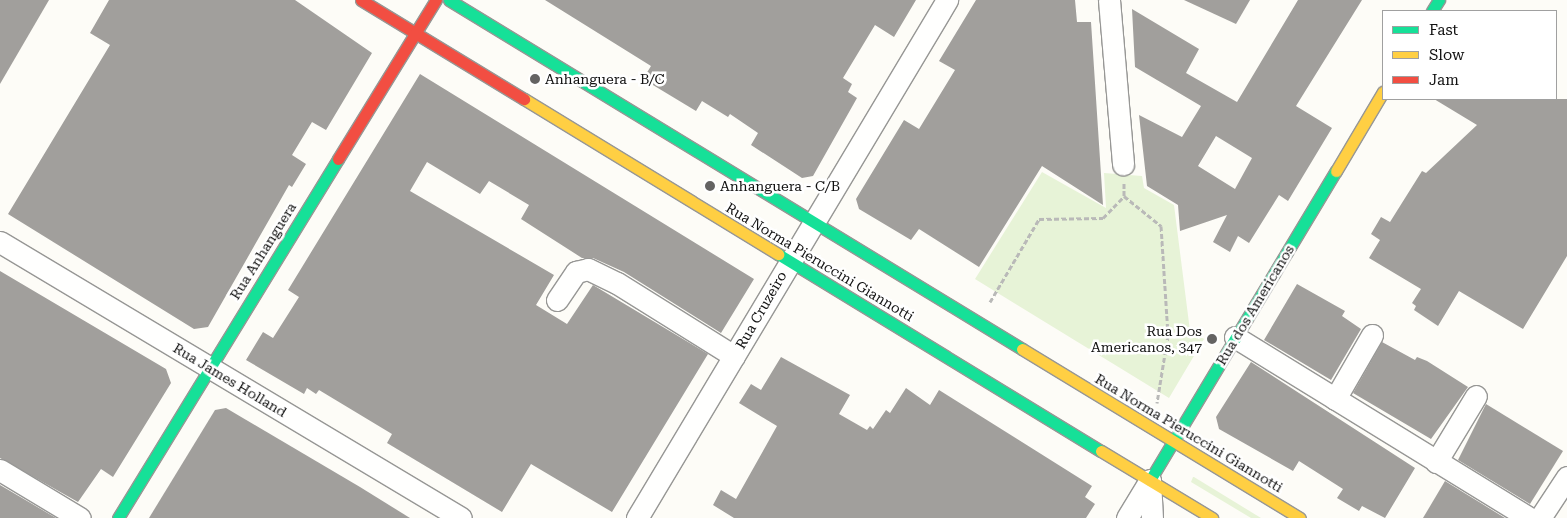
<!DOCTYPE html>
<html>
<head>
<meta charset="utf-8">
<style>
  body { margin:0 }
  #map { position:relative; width:1567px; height:518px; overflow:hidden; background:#fdfcf7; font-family:"Roboto Serif",serif }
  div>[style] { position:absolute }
  .green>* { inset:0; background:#e7f3d7 }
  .building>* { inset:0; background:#a19f9c }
  .path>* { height:3px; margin-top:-1.5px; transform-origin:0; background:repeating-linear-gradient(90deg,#b9b9b8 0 5px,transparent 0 7.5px) }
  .roads { filter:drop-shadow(1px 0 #979795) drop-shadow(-1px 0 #979795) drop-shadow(0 1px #979795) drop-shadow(0 -1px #979795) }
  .street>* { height:21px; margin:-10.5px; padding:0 10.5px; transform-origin:10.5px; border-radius:10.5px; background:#fffffe }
  .fast>* { height:11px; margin:-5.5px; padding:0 5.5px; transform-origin:5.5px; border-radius:5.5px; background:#16e098 }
  .slow>* { height:11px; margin:-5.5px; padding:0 5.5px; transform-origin:5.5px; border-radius:5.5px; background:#ffcf43 }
  .jam>* { height:11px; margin:-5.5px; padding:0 5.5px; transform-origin:5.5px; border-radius:5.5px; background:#f24e42 }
  .dots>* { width:14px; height:14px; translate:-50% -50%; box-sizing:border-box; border:2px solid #fff; border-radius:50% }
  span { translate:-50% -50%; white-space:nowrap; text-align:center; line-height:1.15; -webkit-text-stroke:5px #fff; paint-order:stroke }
  .poi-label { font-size:14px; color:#111 }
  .left { translate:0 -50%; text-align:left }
  .right { translate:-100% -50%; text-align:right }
  .street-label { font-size:14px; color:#111 }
  .legend { position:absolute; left:1382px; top:10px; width:175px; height:90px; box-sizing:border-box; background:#fff; border:1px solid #a0a0a0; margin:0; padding:6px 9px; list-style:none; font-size:15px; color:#111 }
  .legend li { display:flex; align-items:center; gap:10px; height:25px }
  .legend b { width:25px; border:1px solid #a0a0a0 }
</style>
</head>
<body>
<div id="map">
  <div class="green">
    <i style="clip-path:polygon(1042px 172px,1106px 208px,1104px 173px,1142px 176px,1144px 188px,1174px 205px,1190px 331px,1204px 339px,1169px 398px,975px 279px)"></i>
    <i style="clip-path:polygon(1193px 477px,1194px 477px,1261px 518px,1251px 518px,1191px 482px)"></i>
  </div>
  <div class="building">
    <i style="clip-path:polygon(0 0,49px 0,0 84px)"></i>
    <i style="clip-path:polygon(109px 0,295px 0,372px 53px,326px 130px,312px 122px,292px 155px,306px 164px,292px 187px,289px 185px,208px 327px,194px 329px,8px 214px,110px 45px,90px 33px)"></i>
    <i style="clip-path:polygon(545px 0,916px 0,894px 37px,875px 25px,843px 78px,852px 84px,848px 92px,857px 98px,813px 176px,802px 178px,751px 145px,758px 133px,730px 114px,728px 117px,702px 101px,696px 111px,643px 79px,651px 66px)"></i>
    <i style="clip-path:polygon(976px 0,1075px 0,1077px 22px,1091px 22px,1103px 205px,1042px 166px,979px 267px,919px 229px,911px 240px,859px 209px,856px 199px,904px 120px,919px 129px,955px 70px,939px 61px)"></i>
    <i style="clip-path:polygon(1184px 0,1250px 0,1236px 24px)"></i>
    <i style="clip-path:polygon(evenodd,1298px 0,1362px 0,1296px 106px,1332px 128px,1288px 201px,1279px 195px,1249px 243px,1238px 236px,1230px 252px,1213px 242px,1227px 215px,1180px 231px,1178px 205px,1147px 186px,1139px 115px,1182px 137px,1201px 106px,1135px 67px,1132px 9px,1199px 49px,1186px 73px,1237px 102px,1298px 0,1216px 136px,1252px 158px,1235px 189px,1198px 166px,1216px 136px)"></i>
    <i style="clip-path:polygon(420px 74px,754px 279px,721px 333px,624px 272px,593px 258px,582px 258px,521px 219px,529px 205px,489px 181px,480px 194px,427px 162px,410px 191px,554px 275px,536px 305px,567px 324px,593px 285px,708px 354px,612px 512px,531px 464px,502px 512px,387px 443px,392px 434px,319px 390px,316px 394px,307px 388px,304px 394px,246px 360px,263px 332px,273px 338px,299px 297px,288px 290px)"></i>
    <i style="clip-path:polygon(1434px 99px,1567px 99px,1567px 256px,1523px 329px,1459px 291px,1438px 326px,1414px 310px,1416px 306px,1412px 303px,1421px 289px,1369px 258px,1380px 240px,1371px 234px,1381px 217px,1390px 222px,1422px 171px,1426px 173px,1477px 125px)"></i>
    <i style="clip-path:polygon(0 271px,166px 369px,171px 383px,113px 477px,101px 469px,78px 502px,0 458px)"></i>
    <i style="clip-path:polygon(1297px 284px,1345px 311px,1342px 316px,1361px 329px,1331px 380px,1264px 340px)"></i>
    <i style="clip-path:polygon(1382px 342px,1415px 360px,1417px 357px,1427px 361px,1468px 387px,1431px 439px,1353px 393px)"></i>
    <i style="clip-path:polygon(781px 357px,850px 395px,839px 414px,867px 430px,870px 426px,873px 429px,886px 410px,890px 413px,906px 388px,930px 405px,939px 390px,1092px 486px,1085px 497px,1095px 504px,1086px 518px,734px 518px,713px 505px,721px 490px,736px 499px,777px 426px,739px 403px,751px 384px,761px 390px)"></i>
    <i style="clip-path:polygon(1251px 362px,1415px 468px,1385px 518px,1362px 506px,1359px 511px,1337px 498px,1343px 489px,1299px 461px,1293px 471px,1219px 429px,1216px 417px)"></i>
    <i style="clip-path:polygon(1486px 404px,1563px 451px,1530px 504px,1458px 460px)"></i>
    <i style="clip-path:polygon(226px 408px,360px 487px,410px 518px,149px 518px,215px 410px)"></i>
    <i style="clip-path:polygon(1445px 481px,1505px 518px,1423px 518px)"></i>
    <i style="clip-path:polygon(0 485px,56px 518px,0 518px)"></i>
  </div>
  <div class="path">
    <i style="left:1124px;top:196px;width:48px;rotate:39deg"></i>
    <i style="left:1161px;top:226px;width:109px;rotate:86.3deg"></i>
    <i style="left:1168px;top:335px;width:69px;rotate:99.2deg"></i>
    <i style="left:990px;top:302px;width:96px;rotate:-59.4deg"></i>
    <i style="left:1039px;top:219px;width:64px;rotate:-0.9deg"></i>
    <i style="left:1103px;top:218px;width:30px;rotate:-46deg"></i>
    <i style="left:1124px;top:196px;width:13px;rotate:-90deg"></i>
  </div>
  <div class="roads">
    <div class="street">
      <i style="left:1109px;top:0;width:165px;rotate:85.1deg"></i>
      <i style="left:0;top:242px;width:537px;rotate:30.91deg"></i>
      <i style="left:557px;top:300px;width:34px;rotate:-56deg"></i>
      <i style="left:576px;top:272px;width:12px;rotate:-14deg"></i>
      <i style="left:588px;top:269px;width:32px;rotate:26deg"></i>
      <i style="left:617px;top:283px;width:138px;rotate:32deg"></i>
      <i style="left:1235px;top:337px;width:345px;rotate:31.6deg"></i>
      <i style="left:1335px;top:399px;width:74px;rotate:-60deg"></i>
      <i style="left:1436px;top:462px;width:77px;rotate:-58.8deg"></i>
      <i style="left:0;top:470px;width:93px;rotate:31deg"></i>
      <i style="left:1150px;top:480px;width:38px;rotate:87deg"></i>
      <i style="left:637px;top:518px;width:604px;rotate:-59.1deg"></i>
      <i style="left:1127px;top:518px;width:44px;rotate:-58.8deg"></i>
      <i style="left:1540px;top:518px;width:49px;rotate:-56.6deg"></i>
    </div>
    <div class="fast">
      <i style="left:449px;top:0;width:671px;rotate:31.34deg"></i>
      <i style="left:1432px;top:11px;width:13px;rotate:-58deg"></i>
      <i style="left:778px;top:254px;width:378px;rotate:31.4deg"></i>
      <i style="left:1150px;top:480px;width:361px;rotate:-59deg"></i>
      <i style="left:118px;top:518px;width:421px;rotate:-58.5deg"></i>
    </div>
    <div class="slow">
      <i style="left:524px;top:99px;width:298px;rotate:31.4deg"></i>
      <i style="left:1336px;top:171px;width:92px;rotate:-59.3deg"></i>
      <i style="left:1022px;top:349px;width:325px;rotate:31.3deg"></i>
      <i style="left:1101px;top:451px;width:130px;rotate:31.1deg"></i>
    </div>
    <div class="jam">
      <i style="left:361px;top:0;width:191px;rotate:31.3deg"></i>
      <i style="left:338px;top:159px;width:187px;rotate:-58.4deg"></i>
    </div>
  </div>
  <div class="dots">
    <i style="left:535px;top:79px;background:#646362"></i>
    <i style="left:710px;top:186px;background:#646362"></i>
    <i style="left:1212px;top:339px;background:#646362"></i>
  </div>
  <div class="poi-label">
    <span class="left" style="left:545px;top:79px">Anhanguera - B/C</span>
    <span class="left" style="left:720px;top:186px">Anhanguera - C/B</span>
    <span class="right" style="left:1202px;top:339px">Rua Dos<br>Americanos, 347</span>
  </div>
  <div class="street-label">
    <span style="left:263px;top:251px;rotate:-58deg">Rua Anhanguera</span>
    <span style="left:820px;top:262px;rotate:31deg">Rua Norma Pieruccini Giannotti</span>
    <span style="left:1255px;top:305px;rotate:-59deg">Rua dos Americanos</span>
    <span style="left:761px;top:310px;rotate:-60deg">Rua Cruzeiro</span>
    <span style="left:230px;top:380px;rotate:31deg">Rua James Holland</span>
    <span style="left:1189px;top:433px;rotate:31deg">Rua Norma Pieruccini Giannotti</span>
  </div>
  <ul class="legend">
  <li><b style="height:6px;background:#16e098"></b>Fast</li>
  <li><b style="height:6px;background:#ffcf43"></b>Slow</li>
  <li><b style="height:6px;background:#f24e42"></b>Jam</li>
  </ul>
</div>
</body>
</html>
